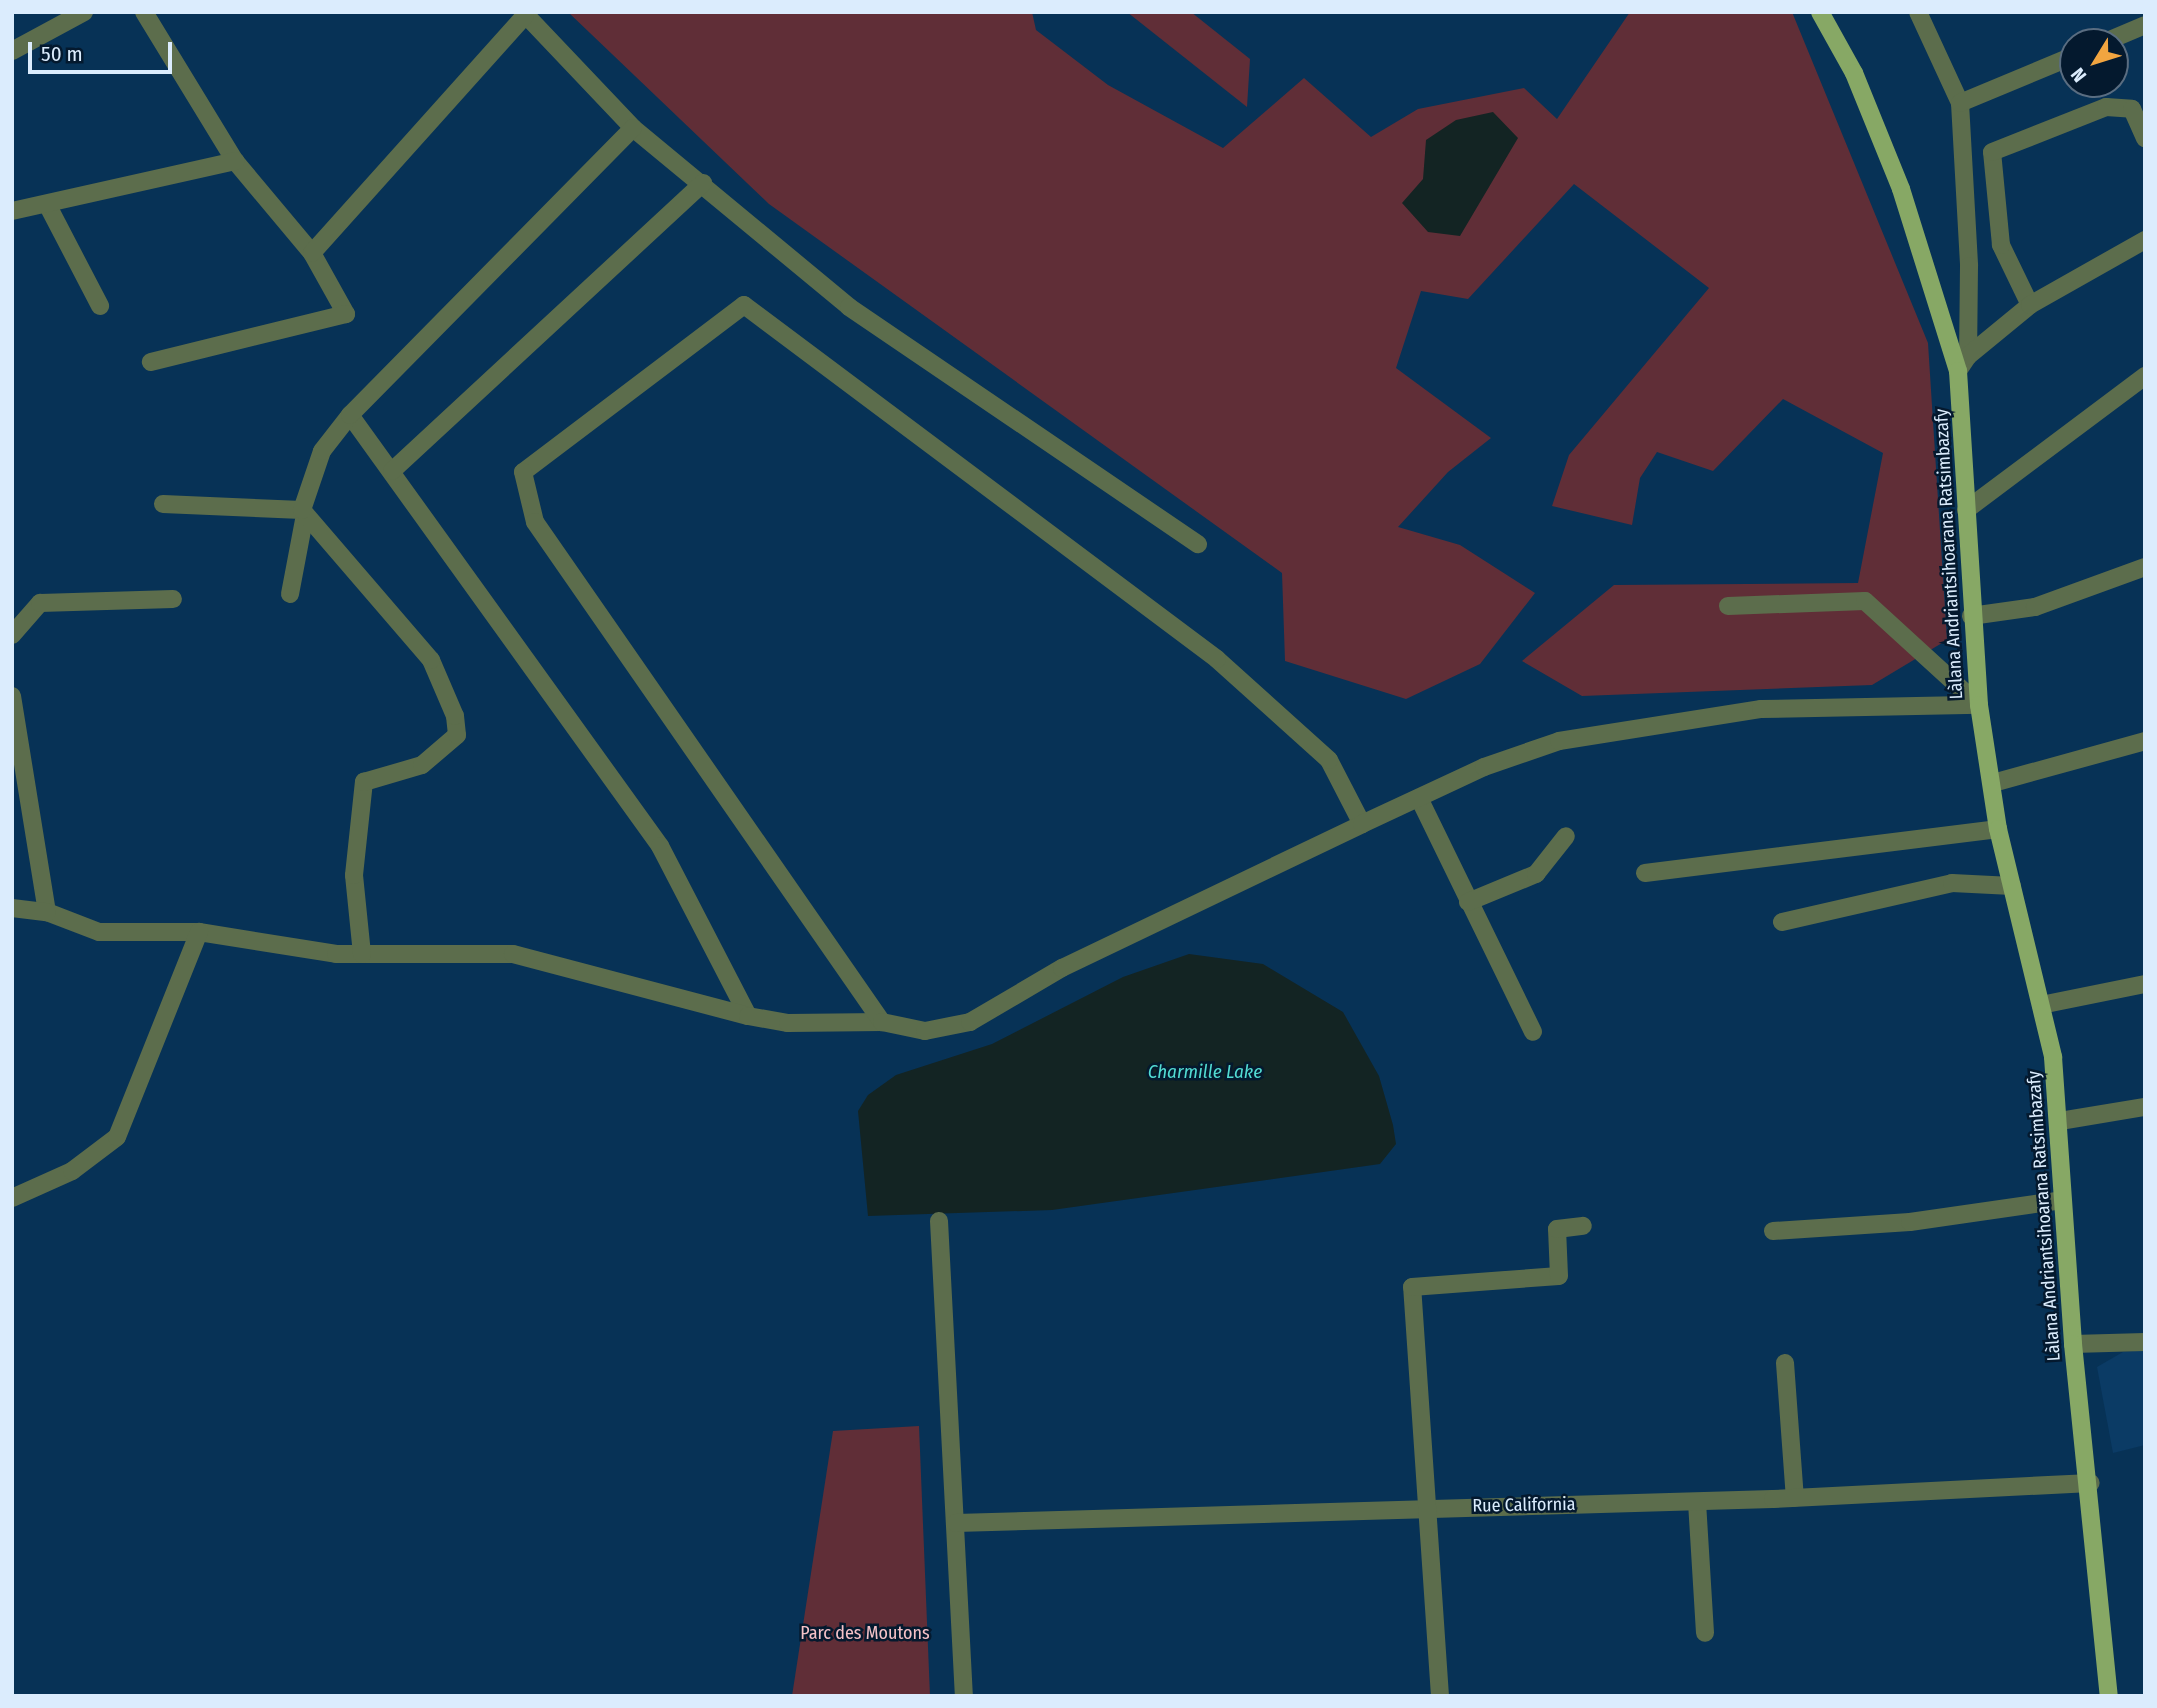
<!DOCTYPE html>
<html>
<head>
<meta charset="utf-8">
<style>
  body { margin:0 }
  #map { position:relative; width:2157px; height:1708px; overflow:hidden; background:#073256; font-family:"Fira Sans Condensed",sans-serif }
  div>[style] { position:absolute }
  .built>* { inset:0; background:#0b3b65 }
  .green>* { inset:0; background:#602e37 }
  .water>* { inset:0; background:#132423 }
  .minor>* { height:18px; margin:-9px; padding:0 9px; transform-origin:9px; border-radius:9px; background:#5c6d4c }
  .major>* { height:18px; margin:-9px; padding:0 9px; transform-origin:9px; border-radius:9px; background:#87a865 }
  span { translate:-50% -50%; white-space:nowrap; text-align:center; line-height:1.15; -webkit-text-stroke:5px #04192e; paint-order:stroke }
  .street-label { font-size:18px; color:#dbecfd }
  .park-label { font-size:18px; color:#f5c2c8 }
  .water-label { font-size:19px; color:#52dbd3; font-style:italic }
  .frame { position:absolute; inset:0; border:14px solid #dbecfd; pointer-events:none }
  .north { position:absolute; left:2059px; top:28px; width:70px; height:70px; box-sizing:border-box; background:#04192e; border:2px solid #5a6d81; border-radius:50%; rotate:232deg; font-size:19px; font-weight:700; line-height:28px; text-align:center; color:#dbecfd }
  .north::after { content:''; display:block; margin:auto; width:24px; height:32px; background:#f2a540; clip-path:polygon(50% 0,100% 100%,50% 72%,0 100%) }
  .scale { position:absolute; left:28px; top:42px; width:144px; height:32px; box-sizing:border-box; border:4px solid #dbecfd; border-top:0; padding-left:9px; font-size:21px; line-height:24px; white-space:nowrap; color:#dbecfd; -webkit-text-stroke:5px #04192e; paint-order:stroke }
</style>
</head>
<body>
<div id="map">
  <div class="built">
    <i style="clip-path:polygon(2145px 1350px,2145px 1445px,2113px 1453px,2097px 1367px,2123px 1352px)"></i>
  </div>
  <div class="green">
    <i style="clip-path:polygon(568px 12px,1032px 12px,1036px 30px,1108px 85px,1223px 148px,1304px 78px,1371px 137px,1418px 109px,1524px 88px,1557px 119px,1630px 12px,1792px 12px,1928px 343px,1947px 640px,1872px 685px,1582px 696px,1522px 661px,1614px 585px,1858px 583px,1883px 453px,1783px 399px,1713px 471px,1657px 452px,1640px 478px,1632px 525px,1552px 506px,1569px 455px,1709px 288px,1574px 184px,1468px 299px,1421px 291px,1396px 368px,1491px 438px,1448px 472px,1398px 527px,1460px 545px,1535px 593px,1480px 664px,1406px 699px,1285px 661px,1282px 573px,769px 204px)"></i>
    <i style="clip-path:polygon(1127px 12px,1191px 12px,1250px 59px,1247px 107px)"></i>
    <i style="clip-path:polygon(919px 1426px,930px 1696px,792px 1696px,833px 1431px)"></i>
  </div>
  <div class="water">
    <i style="clip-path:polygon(1493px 112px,1518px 138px,1460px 236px,1428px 232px,1402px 203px,1423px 179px,1426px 140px,1456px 120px)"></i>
    <i style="clip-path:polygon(1189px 954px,1263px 964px,1343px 1012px,1379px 1076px,1393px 1125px,1396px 1144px,1380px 1164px,1052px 1210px,868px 1216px,858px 1111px,868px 1095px,896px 1075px,992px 1044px,1123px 977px)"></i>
  </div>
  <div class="minor">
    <i style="left:144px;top:12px;width:175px;rotate:58.6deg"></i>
    <i style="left:235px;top:161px;width:120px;rotate:50.1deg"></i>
    <i style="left:312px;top:253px;width:70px;rotate:60.9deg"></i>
    <i style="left:346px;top:314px;width:201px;rotate:166.2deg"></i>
    <i style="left:523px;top:12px;width:160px;rotate:46.5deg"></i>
    <i style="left:633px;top:128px;width:281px;rotate:39.6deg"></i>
    <i style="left:849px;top:307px;width:422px;rotate:34.2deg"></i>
    <i style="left:1918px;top:12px;width:100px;rotate:65.2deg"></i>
    <i style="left:1960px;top:103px;width:163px;rotate:86.8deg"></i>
    <i style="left:1969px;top:266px;width:90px;rotate:90.6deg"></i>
    <i style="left:1968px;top:356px;width:18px;rotate:124deg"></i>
    <i style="left:2105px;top:42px;width:43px;rotate:-23deg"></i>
    <i style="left:12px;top:51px;width:82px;rotate:-28.4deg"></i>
    <i style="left:1960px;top:103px;width:122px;rotate:-22.6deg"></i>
    <i style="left:47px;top:204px;width:115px;rotate:62.5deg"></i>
    <i style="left:12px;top:211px;width:229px;rotate:-12.6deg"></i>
    <i style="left:312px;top:253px;width:319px;rotate:-48.1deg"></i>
    <i style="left:2030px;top:305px;width:67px;rotate:-115.8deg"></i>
    <i style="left:2001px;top:245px;width:93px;rotate:-95.5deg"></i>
    <i style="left:1992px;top:152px;width:123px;rotate:-21.5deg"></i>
    <i style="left:2106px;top:107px;width:26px;rotate:4deg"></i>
    <i style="left:2132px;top:109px;width:32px;rotate:66deg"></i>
    <i style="left:1968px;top:356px;width:80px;rotate:-39.4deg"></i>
    <i style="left:2030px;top:305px;width:132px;rotate:-29.5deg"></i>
    <i style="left:350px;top:415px;width:531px;rotate:54.27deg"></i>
    <i style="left:660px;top:846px;width:191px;rotate:62.6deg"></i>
    <i style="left:392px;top:471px;width:424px;rotate:-42.8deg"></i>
    <i style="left:163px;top:504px;width:139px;rotate:2.5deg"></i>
    <i style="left:1966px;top:510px;width:224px;rotate:-36.8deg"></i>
    <i style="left:290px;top:594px;width:75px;rotate:-79.3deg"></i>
    <i style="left:1728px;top:606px;width:137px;rotate:-2.1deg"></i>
    <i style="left:1865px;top:601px;width:154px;rotate:42.4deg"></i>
    <i style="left:1971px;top:616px;width:65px;rotate:-8deg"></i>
    <i style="left:2035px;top:607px;width:117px;rotate:-20deg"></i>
    <i style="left:12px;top:635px;width:43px;rotate:-48.8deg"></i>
    <i style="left:40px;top:603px;width:133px;rotate:-1.7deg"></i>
    <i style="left:12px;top:696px;width:219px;rotate:80.8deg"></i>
    <i style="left:47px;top:912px;width:56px;rotate:21deg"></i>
    <i style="left:99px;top:932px;width:100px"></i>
    <i style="left:199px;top:932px;width:139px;rotate:9.1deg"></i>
    <i style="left:336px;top:954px;width:177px"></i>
    <i style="left:513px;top:954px;width:243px;rotate:14.8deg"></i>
    <i style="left:748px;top:1016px;width:41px;rotate:9.9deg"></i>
    <i style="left:788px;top:1023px;width:94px;rotate:-0.6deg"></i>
    <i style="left:1993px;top:783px;width:158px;rotate:-15.4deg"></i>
    <i style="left:1419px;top:798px;width:260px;rotate:64deg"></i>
    <i style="left:1362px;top:824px;width:72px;rotate:-117.3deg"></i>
    <i style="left:1329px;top:760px;width:151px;rotate:-138deg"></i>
    <i style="left:1217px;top:659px;width:591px;rotate:-143.19deg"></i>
    <i style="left:744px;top:305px;width:277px;rotate:142.9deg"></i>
    <i style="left:523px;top:472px;width:51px;rotate:76.5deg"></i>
    <i style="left:535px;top:522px;width:609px;rotate:55.24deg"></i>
    <i style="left:882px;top:1022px;width:44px;rotate:11.8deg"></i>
    <i style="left:925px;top:1031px;width:46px;rotate:-11.3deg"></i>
    <i style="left:970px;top:1022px;width:107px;rotate:-30.4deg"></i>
    <i style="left:1062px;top:968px;width:333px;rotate:-25.6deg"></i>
    <i style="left:1362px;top:824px;width:135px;rotate:-25deg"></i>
    <i style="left:1484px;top:767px;width:79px;rotate:-19.1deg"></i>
    <i style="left:1559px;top:741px;width:205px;rotate:-9deg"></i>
    <i style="left:1761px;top:709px;width:218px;rotate:-1.1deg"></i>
    <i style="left:1645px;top:873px;width:356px;rotate:-7.1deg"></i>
    <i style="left:1468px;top:902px;width:74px;rotate:-22.4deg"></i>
    <i style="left:1536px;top:874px;width:48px;rotate:-51.7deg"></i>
    <i style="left:12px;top:908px;width:35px;rotate:7deg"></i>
    <i style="left:1782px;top:922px;width:174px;rotate:-12.9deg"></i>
    <i style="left:1952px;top:883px;width:60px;rotate:2.9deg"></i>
    <i style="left:362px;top:954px;width:79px;rotate:-95.8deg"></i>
    <i style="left:354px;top:875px;width:94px;rotate:-83.9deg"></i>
    <i style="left:364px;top:782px;width:60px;rotate:-16.3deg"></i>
    <i style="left:422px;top:765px;width:46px;rotate:-40.6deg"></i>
    <i style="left:457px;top:735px;width:19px;rotate:-96deg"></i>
    <i style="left:455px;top:716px;width:61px;rotate:-113.2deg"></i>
    <i style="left:431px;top:660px;width:198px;rotate:-130.7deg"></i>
    <i style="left:302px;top:510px;width:62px;rotate:-71.3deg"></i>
    <i style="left:322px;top:451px;width:46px;rotate:-52.1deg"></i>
    <i style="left:350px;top:415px;width:403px;rotate:-45.4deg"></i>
    <i style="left:2041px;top:1005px;width:106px;rotate:-11.4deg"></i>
    <i style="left:2060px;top:1121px;width:86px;rotate:-9.4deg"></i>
    <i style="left:12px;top:1198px;width:66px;rotate:-24.2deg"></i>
    <i style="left:72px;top:1171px;width:56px;rotate:-37.1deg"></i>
    <i style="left:117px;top:1137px;width:221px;rotate:-68.2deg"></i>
    <i style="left:939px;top:1221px;width:476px;rotate:87deg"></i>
    <i style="left:1773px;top:1231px;width:137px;rotate:-3.8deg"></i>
    <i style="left:1910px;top:1222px;width:154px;rotate:-8.2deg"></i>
    <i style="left:2073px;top:1344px;width:72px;rotate:-1.6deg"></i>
    <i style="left:1785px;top:1363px;width:135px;rotate:85.8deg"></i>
    <i style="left:1697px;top:1502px;width:131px;rotate:86.5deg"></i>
    <i style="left:956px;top:1523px;width:817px;rotate:-1.68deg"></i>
    <i style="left:1773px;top:1499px;width:318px;rotate:-2.9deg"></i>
    <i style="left:1440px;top:1696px;width:410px;rotate:-93.9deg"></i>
    <i style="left:1412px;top:1287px;width:147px;rotate:-4.3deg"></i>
    <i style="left:1559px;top:1276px;width:47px;rotate:-92.4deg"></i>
    <i style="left:1557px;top:1229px;width:26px;rotate:-7deg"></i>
  </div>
  <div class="major">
    <i style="left:1820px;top:12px;width:70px;rotate:60.9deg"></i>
    <i style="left:1854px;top:73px;width:125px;rotate:67.9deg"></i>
    <i style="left:1901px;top:189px;width:191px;rotate:72.6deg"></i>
    <i style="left:1958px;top:371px;width:335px;rotate:86.4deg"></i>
    <i style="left:1979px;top:705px;width:125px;rotate:81.3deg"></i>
    <i style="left:1998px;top:829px;width:235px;rotate:76.4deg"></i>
    <i style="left:2053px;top:1057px;width:288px;rotate:86deg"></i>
    <i style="left:2073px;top:1344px;width:354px;rotate:84.2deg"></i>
  </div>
  <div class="street-label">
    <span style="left:1949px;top:554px;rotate:-93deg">Làlana Andriantsihoarana Ratsimbazafy</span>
    <span style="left:2044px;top:1216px;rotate:-94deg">Làlana Andriantsihoarana Ratsimbazafy</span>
    <span style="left:1524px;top:1505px;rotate:-1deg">Rue California</span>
  </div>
  <div class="park-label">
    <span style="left:865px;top:1633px">Parc des Moutons</span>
  </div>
  <div class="water-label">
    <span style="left:1205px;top:1072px">Charmille Lake</span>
  </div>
  <div class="frame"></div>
  <div class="north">N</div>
  <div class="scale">50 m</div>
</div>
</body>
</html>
